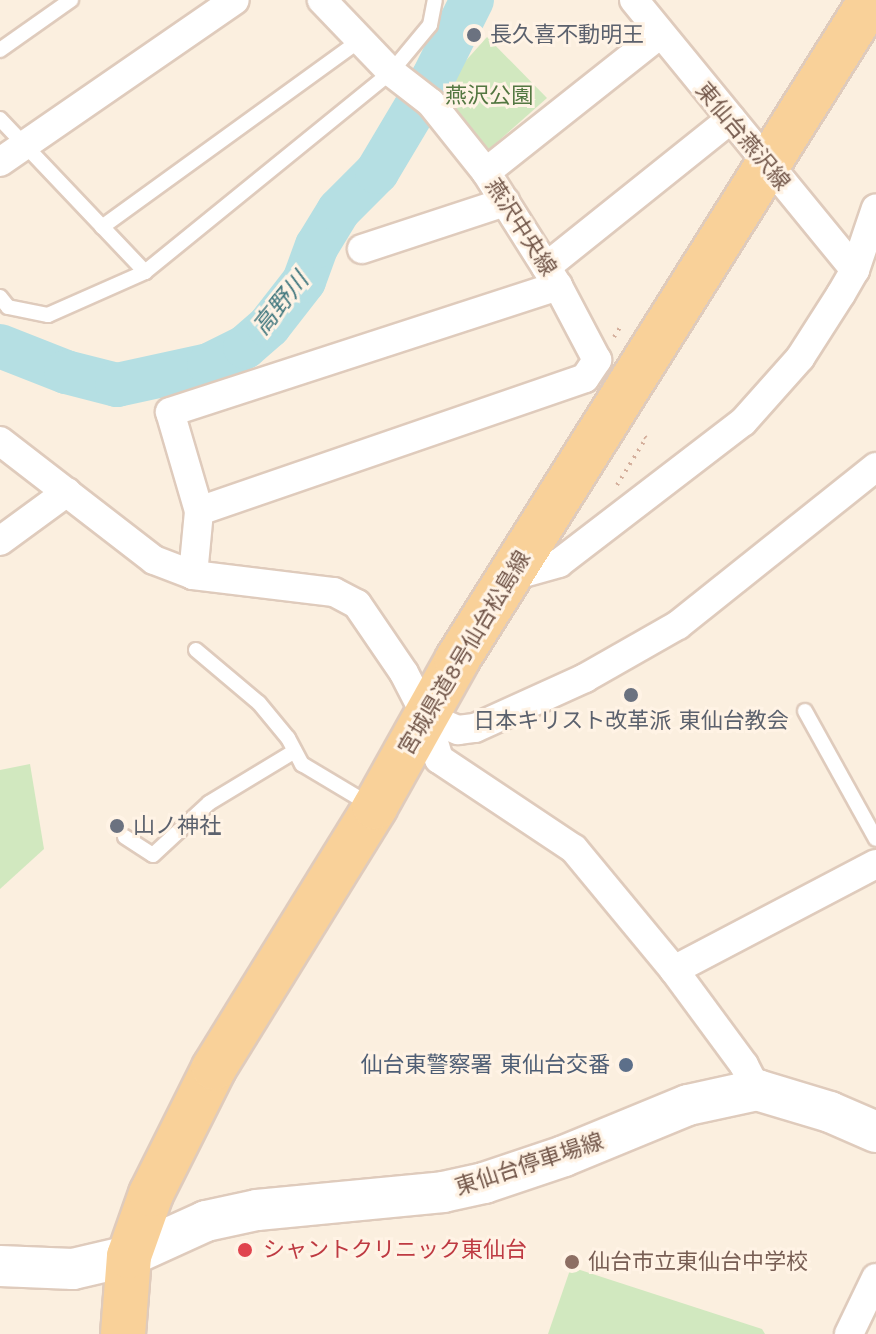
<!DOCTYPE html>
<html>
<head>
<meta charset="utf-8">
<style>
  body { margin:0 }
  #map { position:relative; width:876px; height:1334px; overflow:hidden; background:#fbefdf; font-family:"Work Sans","Noto Sans JP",sans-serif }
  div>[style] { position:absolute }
  .green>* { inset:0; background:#d1e8bf }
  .river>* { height:44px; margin:-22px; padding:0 22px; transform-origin:22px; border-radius:22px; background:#b5dfe3 }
  .path>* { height:4px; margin-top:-2px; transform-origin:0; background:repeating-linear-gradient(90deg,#d4af9c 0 2px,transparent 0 8px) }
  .roads { filter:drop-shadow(2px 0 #dfcbbc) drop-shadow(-2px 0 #dfcbbc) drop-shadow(0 2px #dfcbbc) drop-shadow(0 -2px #dfcbbc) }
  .lane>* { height:14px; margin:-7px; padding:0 7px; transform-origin:7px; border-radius:7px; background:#fff }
  .street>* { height:28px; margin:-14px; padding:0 14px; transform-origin:14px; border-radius:14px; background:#fff }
  .secondary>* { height:40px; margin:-20px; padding:0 20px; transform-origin:20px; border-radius:20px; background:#fff }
  .primary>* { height:44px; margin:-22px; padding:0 22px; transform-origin:22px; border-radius:22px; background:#f9d199 }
  .dots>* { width:22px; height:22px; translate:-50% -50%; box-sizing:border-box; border:4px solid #fff3e5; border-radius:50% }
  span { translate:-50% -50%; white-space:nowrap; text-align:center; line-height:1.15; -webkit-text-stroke:6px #fff3e5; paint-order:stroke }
  .worship-label { font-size:22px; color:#5b616d }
  .left { translate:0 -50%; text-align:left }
  .park-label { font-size:22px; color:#537741 }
  .street-label { font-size:22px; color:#715548 }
  .service-label { font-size:22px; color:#4e5e75 }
  .right { translate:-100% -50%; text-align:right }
  .health-label { font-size:22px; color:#be3a42 }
  .education-label { font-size:22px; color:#785e54 }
  .water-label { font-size:24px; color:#3f767d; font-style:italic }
</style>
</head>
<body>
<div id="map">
  <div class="green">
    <i style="clip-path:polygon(487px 37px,547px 98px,485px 153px,436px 94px)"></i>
    <i style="clip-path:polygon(30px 764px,44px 849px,0 889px,0 770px)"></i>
    <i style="clip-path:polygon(571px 1267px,762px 1329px,765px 1334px,548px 1334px)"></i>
  </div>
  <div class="river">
    <i style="left:0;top:346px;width:71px;rotate:21.5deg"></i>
    <i style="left:66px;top:372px;width:53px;rotate:14.3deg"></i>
    <i style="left:117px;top:385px;width:94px;rotate:-12.3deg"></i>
    <i style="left:209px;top:365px;width:40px;rotate:-26.6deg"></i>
    <i style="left:245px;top:347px;width:32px;rotate:-41deg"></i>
    <i style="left:269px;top:326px;width:57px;rotate:-52.1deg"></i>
    <i style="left:304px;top:281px;width:37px;rotate:-70deg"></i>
    <i style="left:317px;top:246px;width:42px;rotate:-58.6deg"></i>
    <i style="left:339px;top:210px;width:54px;rotate:-45deg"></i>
    <i style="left:377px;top:172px;width:109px;rotate:-59.2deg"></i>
    <i style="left:433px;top:78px;width:87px;rotate:-63.4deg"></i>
  </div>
  <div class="path">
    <i style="left:614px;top:337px;width:13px;rotate:-58deg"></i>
    <i style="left:617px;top:485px;width:55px;rotate:-58.3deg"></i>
    <i style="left:646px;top:438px;width:6px;rotate:-135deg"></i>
  </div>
  <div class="roads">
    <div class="lane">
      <i style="left:0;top:50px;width:87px;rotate:-35.2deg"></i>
      <i style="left:0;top:119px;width:211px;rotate:46.5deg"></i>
      <i style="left:145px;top:272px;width:317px;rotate:-39.1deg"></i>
      <i style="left:391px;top:72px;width:61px;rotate:-50.3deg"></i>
      <i style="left:430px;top:25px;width:25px;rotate:-79deg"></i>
      <i style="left:102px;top:227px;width:319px;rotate:-35.9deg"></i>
      <i style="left:0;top:297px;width:13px;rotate:51deg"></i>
      <i style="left:8px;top:307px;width:41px;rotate:11.3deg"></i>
      <i style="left:48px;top:315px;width:106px;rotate:-23.9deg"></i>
      <i style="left:196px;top:650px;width:82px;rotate:40.1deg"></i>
      <i style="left:259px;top:703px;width:45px;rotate:50.4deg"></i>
      <i style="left:288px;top:738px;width:30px;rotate:62deg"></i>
      <i style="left:302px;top:764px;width:82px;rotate:31deg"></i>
      <i style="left:805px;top:711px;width:146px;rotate:61deg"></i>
      <i style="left:125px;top:837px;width:33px;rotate:33deg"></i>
      <i style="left:153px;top:855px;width:76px;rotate:-42.9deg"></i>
      <i style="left:209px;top:803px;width:100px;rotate:-31.2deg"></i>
    </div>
    <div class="street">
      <i style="left:634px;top:0;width:349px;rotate:50.7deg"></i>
      <i style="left:0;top:162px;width:285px;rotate:-34.6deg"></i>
      <i style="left:486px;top:172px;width:221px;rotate:-38.4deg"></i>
      <i style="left:362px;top:249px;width:151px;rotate:-18.2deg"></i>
      <i style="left:546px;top:267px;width:237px;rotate:-38.7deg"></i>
      <i style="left:0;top:441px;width:195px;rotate:37.7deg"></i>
      <i style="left:154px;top:560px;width:42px;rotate:21deg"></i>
      <i style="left:193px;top:575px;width:142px;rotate:6.9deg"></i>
      <i style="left:334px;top:592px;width:26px;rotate:28deg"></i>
      <i style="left:357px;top:604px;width:83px;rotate:55.7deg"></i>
      <i style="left:404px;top:673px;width:48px;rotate:62.9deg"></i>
      <i style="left:426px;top:716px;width:45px;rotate:73.2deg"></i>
      <i style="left:439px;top:759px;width:162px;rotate:33.7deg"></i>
      <i style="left:574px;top:849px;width:157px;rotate:50.4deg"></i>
      <i style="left:674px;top:970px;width:118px;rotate:53.6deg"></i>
      <i style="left:744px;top:1065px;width:28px;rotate:63deg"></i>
      <i style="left:199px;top:511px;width:408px;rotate:-19deg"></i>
      <i style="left:585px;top:378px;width:22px;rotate:-56deg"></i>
      <i style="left:597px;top:360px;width:84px;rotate:-117.8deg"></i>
      <i style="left:558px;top:286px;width:135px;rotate:-122.3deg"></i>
      <i style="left:486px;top:172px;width:88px;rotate:-128.6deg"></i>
      <i style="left:431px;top:103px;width:51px;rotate:-142.2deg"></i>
      <i style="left:391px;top:72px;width:100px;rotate:-133.8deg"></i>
      <i style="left:0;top:541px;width:83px;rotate:-36.2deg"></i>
      <i style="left:193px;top:575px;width:64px;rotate:-84.6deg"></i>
      <i style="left:199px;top:511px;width:103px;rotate:-106.3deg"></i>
      <i style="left:170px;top:412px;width:408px;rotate:-18deg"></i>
      <i style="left:509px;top:577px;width:52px;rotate:-15.6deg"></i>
      <i style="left:559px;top:563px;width:232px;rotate:-37.5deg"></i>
      <i style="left:743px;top:422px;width:86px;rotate:-48.3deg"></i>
      <i style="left:800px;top:358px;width:76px;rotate:-57.4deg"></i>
      <i style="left:841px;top:294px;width:28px;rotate:-60deg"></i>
      <i style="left:855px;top:270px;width:65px;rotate:-71.3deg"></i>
      <i style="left:426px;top:716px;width:35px;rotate:24deg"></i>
      <i style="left:458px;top:730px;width:17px;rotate:-7deg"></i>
      <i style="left:475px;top:728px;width:121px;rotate:-24.4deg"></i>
      <i style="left:585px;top:678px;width:107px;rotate:-29.7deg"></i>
      <i style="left:678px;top:625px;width:253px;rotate:-38.6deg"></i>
      <i style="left:674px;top:970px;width:228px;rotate:-27.7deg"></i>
      <i style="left:849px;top:1334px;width:62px;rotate:-64.3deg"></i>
    </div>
    <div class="secondary">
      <i style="left:0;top:1266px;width:73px;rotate:2.4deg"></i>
      <i style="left:73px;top:1269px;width:57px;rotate:-13.1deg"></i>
      <i style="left:129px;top:1256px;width:85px;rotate:-24.4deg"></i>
      <i style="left:206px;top:1221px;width:52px;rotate:-12.2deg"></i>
      <i style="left:257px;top:1210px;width:187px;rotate:-5.5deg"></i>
      <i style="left:443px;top:1192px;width:42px;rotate:-12.4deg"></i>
      <i style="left:484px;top:1183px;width:84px;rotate:-18.6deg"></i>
      <i style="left:564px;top:1156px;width:134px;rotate:-22.4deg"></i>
      <i style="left:688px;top:1105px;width:71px;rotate:-12.3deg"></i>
      <i style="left:757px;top:1090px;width:76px;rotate:16.8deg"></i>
      <i style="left:830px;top:1112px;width:50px;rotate:23.5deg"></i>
    </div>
    <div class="primary">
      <i style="left:123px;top:1334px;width:78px;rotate:-85.6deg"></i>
      <i style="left:129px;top:1256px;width:66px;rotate:-70.5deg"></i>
      <i style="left:151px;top:1194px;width:141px;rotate:-63.4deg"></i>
      <i style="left:214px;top:1068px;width:307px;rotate:-58.3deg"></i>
      <i style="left:375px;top:807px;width:168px;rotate:-60.8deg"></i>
      <i style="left:457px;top:660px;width:779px;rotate:-57.9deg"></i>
    </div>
  </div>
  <div class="dots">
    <i style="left:474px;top:35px;background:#6b7280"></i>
    <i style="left:631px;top:695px;background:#6b7280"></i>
    <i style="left:117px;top:826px;background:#6b7280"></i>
    <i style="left:626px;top:1065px;background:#5c6f8a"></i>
    <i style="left:245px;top:1250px;background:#e0444e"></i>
    <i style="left:572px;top:1262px;background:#8d6e63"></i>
  </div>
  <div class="worship-label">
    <span class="left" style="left:490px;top:35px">長久喜不動明王</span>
    <span style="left:631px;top:721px">日本キリスト改革派 東仙台教会</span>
    <span class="left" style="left:133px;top:826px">山ノ神社</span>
  </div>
  <div class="park-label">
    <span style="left:489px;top:96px">燕沢公園</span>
  </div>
  <div class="street-label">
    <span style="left:743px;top:136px;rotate:50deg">東仙台燕沢線</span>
    <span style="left:521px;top:227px;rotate:57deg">燕沢中央線</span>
    <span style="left:464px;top:653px;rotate:-59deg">宮城県道8号仙台松島線</span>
    <span style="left:529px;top:1164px;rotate:-18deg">東仙台停車場線</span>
  </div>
  <div class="service-label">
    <span class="right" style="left:610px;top:1065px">仙台東警察署 東仙台交番</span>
  </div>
  <div class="health-label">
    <span class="left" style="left:263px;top:1250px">シャントクリニック東仙台</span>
  </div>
  <div class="education-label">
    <span class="left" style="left:588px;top:1262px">仙台市立東仙台中学校</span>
  </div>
  <div class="water-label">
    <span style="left:281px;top:304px;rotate:-51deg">高野川</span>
  </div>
</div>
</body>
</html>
